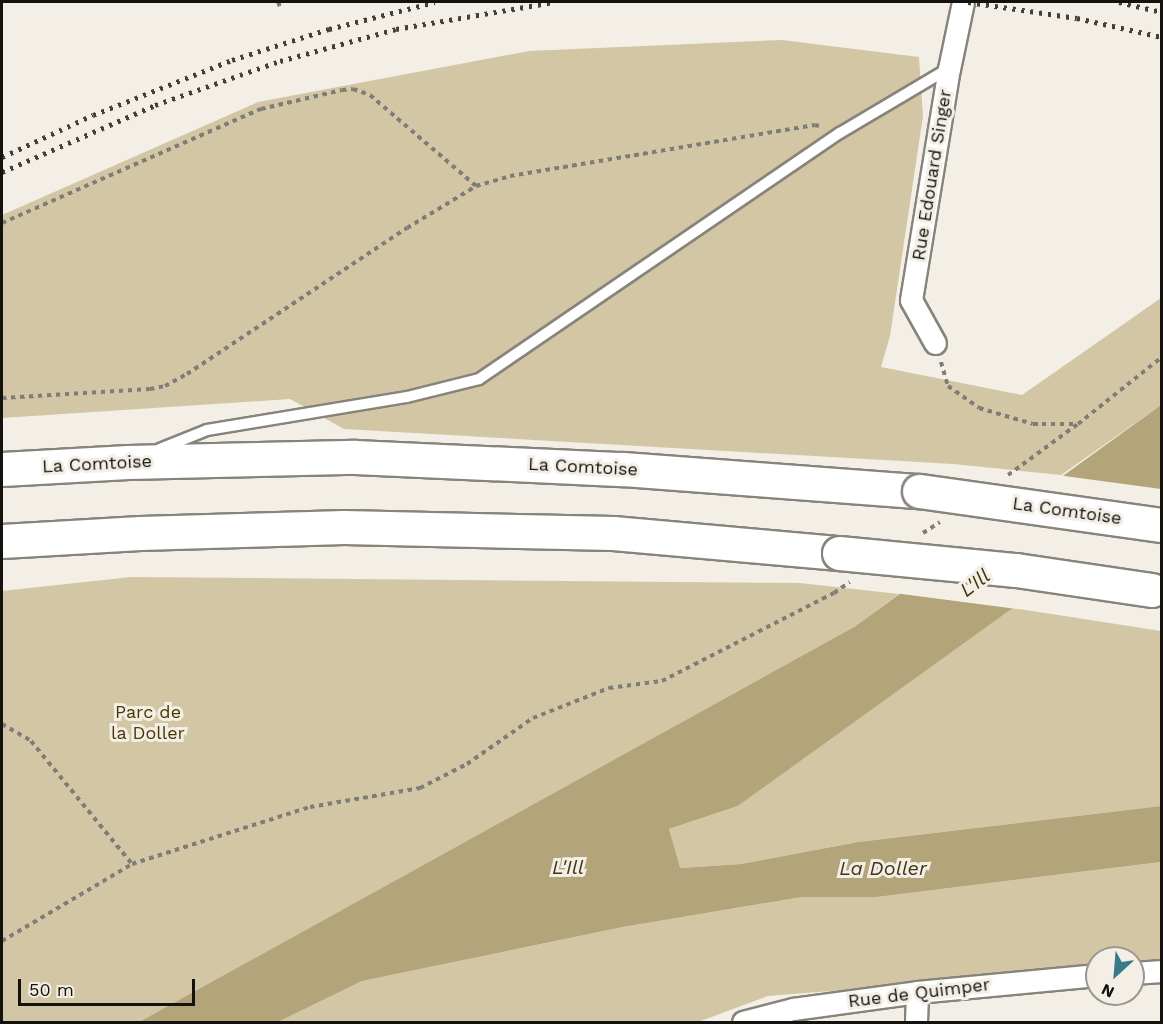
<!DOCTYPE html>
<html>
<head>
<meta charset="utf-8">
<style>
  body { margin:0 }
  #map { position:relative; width:1163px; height:1024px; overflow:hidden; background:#f3efe6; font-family:"Work Sans",sans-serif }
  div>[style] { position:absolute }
  .green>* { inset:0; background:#d3c6a4 }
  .water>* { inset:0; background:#b4a479 }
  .pier>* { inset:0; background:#f3efe6 }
  .path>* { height:4px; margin-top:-2px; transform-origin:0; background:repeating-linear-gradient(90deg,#807d77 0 4.5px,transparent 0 9px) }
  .roads { filter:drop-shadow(2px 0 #87847c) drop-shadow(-2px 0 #87847c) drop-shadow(0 2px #87847c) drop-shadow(0 -2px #87847c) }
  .service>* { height:10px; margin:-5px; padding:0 5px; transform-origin:5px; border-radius:5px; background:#fff }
  .minor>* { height:21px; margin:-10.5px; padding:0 10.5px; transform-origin:10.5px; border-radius:10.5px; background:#fff }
  .motorway>* { height:33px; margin:-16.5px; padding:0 16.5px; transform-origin:16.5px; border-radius:16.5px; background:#fff }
  .rail>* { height:4.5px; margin-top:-2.25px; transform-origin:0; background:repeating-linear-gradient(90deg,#43403c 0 3px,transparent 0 9px) }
  .bridges { filter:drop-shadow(2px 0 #87847c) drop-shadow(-2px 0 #87847c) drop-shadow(0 2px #87847c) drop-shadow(0 -2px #87847c) }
  .motorway-bridge>* { height:33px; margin:-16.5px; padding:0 16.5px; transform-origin:16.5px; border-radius:16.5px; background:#fff }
  span { translate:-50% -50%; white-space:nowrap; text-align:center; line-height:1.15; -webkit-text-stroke:6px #f3efe6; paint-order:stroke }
  .street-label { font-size:18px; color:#14120f }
  .park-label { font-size:18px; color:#4a3800 }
  .water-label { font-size:20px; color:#423511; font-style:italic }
  .frame { position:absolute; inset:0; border:3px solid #14120f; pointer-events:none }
  .north { position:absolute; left:1085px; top:946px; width:60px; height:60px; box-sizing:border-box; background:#f3efe6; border:2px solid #9a9790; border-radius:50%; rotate:206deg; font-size:16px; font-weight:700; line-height:24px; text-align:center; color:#14120f }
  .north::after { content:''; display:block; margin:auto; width:21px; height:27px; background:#377b8a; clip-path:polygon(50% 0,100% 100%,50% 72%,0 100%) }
  .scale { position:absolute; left:18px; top:979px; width:177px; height:27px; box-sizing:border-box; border:3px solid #14120f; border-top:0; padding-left:8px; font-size:18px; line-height:21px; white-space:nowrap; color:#14120f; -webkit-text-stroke:4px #f3efe6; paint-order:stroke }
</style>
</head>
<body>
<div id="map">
  <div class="green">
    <i style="clip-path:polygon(782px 40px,919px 57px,923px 116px,890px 336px,881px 367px,1022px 395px,1161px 298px,1161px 405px,1061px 475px,953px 464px,344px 429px,290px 399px,2px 418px,2px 215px,258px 102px,529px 51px)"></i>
    <i style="clip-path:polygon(131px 577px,800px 583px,899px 594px,854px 627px,139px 1022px,2px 1022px,2px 591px)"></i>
    <i style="clip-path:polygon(1013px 608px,1161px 631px,1161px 806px,858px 842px,741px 864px,679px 868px,669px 829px,738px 806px)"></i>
    <i style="clip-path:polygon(1161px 862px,1161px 965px,1133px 967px,1133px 958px,1097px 958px,1097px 970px,768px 996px,698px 1022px,278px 1022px,362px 981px,623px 927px,802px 897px,877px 897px)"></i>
  </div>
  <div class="water">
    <i style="clip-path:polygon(1161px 405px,1161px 496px,1013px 608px,738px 806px,669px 829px,680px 868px,741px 864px,858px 842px,1161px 806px,1161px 862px,877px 897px,802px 897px,623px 927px,362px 981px,278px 1022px,139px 1022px,854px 627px)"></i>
  </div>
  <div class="pier">
    <i style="clip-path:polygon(1057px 475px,1161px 489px,1162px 499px,1017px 609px,894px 593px)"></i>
  </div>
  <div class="path">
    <i style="left:278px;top:2px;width:8px;rotate:67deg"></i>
    <i style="left:2px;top:223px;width:283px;rotate:-23.8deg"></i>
    <i style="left:261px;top:109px;width:83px;rotate:-13.2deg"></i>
    <i style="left:342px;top:90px;width:11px;rotate:-5deg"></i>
    <i style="left:353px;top:89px;width:18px;rotate:19deg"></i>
    <i style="left:370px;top:95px;width:140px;rotate:40.6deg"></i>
    <i style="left:941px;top:362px;width:25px;rotate:74deg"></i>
    <i style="left:948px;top:386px;width:38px;rotate:35deg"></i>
    <i style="left:979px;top:408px;width:56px;rotate:16.5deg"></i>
    <i style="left:1033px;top:424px;width:45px"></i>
    <i style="left:1078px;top:424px;width:107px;rotate:-38.6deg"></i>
    <i style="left:2px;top:398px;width:148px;rotate:-3.5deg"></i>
    <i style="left:150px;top:389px;width:15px;rotate:-11deg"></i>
    <i style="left:165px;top:386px;width:25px;rotate:-29deg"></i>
    <i style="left:187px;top:374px;width:264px;rotate:-33.6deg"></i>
    <i style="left:407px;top:228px;width:81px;rotate:-31.3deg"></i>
    <i style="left:476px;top:186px;width:35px;rotate:-16deg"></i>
    <i style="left:510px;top:176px;width:309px;rotate:-9.5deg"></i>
    <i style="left:815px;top:125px;width:4px;rotate:14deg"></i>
    <i style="left:1008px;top:475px;width:87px;rotate:-36.1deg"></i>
    <i style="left:923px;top:533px;width:20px;rotate:-33deg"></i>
    <i style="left:2px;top:724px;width:34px;rotate:30deg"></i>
    <i style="left:31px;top:741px;width:159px;rotate:50.6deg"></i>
    <i style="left:2px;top:941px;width:151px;rotate:-30.6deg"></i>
    <i style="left:132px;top:864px;width:187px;rotate:-17.8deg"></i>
    <i style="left:310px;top:807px;width:112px;rotate:-9.8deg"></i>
    <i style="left:420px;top:788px;width:53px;rotate:-27.1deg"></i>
    <i style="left:467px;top:764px;width:80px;rotate:-34.9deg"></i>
    <i style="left:533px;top:718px;width:82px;rotate:-21.5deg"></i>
    <i style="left:609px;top:688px;width:53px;rotate:-7.5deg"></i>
    <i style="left:662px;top:681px;width:193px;rotate:-27.1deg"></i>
    <i style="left:834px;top:593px;width:19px;rotate:-35deg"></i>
  </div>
  <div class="roads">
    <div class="service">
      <i style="left:160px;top:449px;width:51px;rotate:-22deg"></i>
      <i style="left:207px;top:430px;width:203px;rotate:-9.4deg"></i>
      <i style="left:407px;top:397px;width:74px;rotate:-14deg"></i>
      <i style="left:479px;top:379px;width:437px;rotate:-34.3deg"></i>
      <i style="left:840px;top:133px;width:126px;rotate:-30.7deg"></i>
    </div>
    <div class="minor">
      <i style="left:935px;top:343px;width:49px;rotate:-119.2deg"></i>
      <i style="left:911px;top:300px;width:234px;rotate:-80.7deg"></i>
      <i style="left:949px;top:69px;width:68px;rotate:-78.2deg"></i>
      <i style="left:1133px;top:973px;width:29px;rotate:-4deg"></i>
      <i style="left:743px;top:1022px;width:52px;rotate:-14.6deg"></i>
      <i style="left:793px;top:1009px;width:125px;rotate:-7.8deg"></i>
      <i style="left:917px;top:992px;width:181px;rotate:-5.4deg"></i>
      <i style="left:916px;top:1022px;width:30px;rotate:-88deg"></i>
    </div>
    <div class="motorway">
      <i style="left:2px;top:469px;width:126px;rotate:-3.2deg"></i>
      <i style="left:128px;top:462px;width:227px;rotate:-1.3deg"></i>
      <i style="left:355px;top:457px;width:268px;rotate:2.6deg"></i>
      <i style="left:623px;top:469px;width:297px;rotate:4.3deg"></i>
      <i style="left:2px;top:541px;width:138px;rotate:-3.3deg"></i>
      <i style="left:140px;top:533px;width:204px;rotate:-1.7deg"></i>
      <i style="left:344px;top:527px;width:269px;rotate:1.3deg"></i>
      <i style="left:613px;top:533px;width:227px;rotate:5.1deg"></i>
    </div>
  </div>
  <div class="rail">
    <i style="left:968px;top:2px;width:110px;rotate:8.4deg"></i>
    <i style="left:1077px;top:18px;width:87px;rotate:12.6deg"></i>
    <i style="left:1119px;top:2px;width:44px;rotate:13.1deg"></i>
    <i style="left:2px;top:157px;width:100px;rotate:-24.8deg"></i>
    <i style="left:93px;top:115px;width:149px;rotate:-21.6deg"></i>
    <i style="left:232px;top:60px;width:102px;rotate:-17.7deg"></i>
    <i style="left:329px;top:29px;width:109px;rotate:-14.3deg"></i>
    <i style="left:2px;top:172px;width:167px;rotate:-23.6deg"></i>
    <i style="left:155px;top:105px;width:133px;rotate:-19.4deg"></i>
    <i style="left:280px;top:61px;width:120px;rotate:-15.4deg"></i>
    <i style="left:396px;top:29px;width:160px;rotate:-9.7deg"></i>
  </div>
  <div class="bridges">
    <div class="motorway-bridge">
      <i style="left:919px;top:491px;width:245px;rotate:8deg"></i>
      <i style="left:839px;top:553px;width:178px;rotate:5.5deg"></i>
      <i style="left:1016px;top:570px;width:137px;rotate:8.4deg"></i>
    </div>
  </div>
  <div class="street-label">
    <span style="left:932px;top:175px;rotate:-81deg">Rue Edouard Singer</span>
    <span style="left:97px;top:464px;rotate:-3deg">La Comtoise</span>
    <span style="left:583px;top:467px;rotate:3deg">La Comtoise</span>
    <span style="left:1067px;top:511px;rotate:8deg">La Comtoise</span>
    <span style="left:919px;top:993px;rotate:-7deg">Rue de Quimper</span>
  </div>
  <div class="park-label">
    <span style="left:148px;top:723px">Parc de<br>la Doller</span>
  </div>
  <div class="water-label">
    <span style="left:975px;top:583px;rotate:-37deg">L'Ill</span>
    <span style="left:568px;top:867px">L'Ill</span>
    <span style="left:883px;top:868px">La Doller</span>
  </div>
  <div class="frame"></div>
  <div class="north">N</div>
  <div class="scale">50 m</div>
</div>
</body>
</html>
